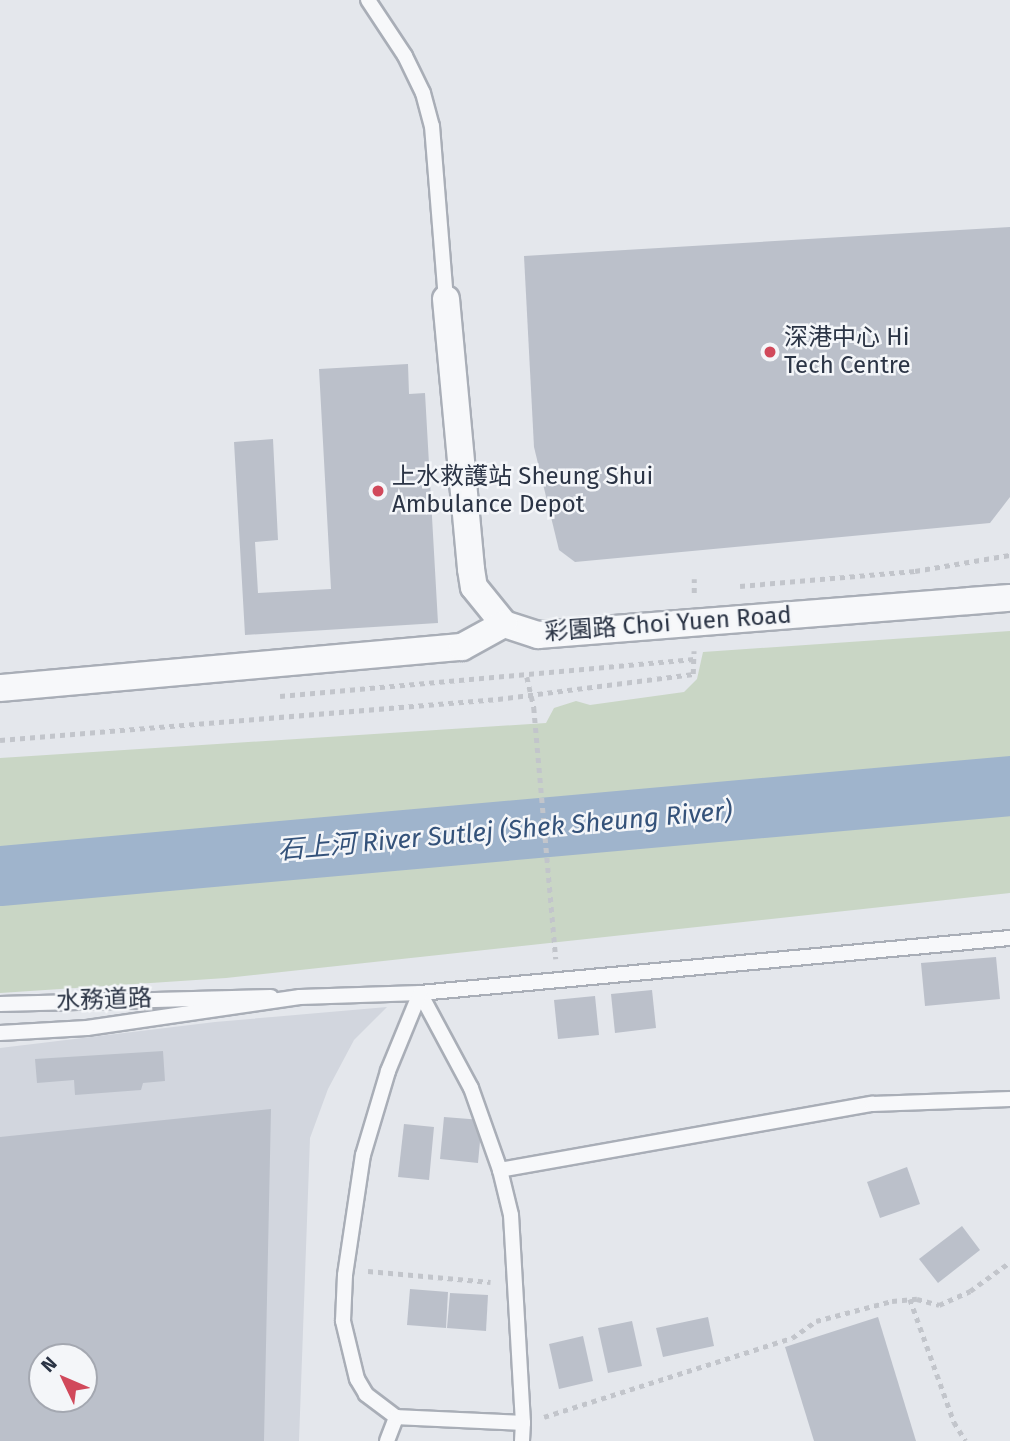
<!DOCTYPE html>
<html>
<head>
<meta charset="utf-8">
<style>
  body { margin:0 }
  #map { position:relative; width:1010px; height:1441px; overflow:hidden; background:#e4e7ec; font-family:"Fira Sans","Noto Sans SC",sans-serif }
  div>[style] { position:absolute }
  .built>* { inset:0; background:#d2d6de }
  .green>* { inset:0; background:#c9d6c5 }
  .river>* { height:60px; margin:-30px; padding:0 30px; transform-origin:30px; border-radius:30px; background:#9fb4cc }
  .building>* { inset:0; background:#bbc0ca }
  .path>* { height:4.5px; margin-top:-2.25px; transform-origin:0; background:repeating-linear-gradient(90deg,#c2c5cb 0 5px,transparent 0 10px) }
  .roads { filter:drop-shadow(2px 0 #a9aeb7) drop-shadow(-2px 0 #a9aeb7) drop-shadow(0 2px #a9aeb7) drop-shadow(0 -2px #a9aeb7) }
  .lane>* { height:14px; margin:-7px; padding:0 7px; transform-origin:7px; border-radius:7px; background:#f7f8fa }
  .street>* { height:26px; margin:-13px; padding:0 13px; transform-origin:13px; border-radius:13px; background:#f7f8fa }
  .dots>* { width:19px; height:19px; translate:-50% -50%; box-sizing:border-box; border:4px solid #f4f6f9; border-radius:50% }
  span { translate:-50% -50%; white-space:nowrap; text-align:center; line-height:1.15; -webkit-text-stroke:5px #f4f6f9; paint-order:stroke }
  .poi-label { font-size:24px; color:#2b3445 }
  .left { translate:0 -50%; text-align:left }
  .street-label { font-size:24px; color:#2b3445 }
  .water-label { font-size:26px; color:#34527a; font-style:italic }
  .north { position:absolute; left:28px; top:1343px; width:70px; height:70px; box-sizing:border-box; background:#f4f6f9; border:2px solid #a4a8b1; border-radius:50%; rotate:314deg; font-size:19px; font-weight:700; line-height:28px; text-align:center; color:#2b3445 }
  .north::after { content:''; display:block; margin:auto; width:24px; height:32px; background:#d1495b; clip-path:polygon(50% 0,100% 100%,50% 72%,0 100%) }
</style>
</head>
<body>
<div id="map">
  <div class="built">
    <i style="clip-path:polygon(evenodd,387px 1007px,354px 1040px,328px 1089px,310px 1138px,299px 1441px,0 1441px,0 1048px,215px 1022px,387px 1007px,42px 1357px,84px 1357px,84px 1399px,42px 1399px,42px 1357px)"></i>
  </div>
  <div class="green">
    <i style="clip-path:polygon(1010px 631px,1010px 893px,226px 978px,0 993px,0 758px,546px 723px,554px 708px,576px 701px,590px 705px,684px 692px,697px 679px,703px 652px)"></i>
  </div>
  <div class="river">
    <i style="left:0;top:876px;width:1014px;rotate:-5.09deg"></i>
  </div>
  <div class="building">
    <i style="clip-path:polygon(1010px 227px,1010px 497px,990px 523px,575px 562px,559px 550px,534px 447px,524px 256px)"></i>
    <i style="clip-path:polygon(408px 364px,409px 394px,425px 393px,438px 623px,245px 635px,234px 442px,273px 439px,278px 540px,255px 542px,258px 593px,331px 589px,319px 369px)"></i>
    <i style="clip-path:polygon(996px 957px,1000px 999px,925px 1006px,921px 963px)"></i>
    <i style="clip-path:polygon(652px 990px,656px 1028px,615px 1033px,611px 994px)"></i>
    <i style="clip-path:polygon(595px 996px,599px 1035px,558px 1039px,554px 1000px)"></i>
    <i style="clip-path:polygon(163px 1051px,165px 1081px,143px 1083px,141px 1090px,75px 1095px,74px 1080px,37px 1083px,35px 1059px)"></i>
    <i style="clip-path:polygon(evenodd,271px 1109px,264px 1441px,0 1441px,0 1137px,271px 1109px,42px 1357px,84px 1357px,84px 1399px,42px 1399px,42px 1357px)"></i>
    <i style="clip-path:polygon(444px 1117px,482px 1120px,478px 1163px,440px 1159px)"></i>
    <i style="clip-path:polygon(404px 1124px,434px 1127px,429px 1180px,398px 1177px)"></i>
    <i style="clip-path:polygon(907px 1167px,920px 1204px,880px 1218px,867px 1182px)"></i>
    <i style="clip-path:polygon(962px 1226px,980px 1250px,938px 1283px,919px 1259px)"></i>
    <i style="clip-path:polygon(410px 1289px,448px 1292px,446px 1328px,407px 1325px)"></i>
    <i style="clip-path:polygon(450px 1293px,488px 1295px,486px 1331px,447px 1328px)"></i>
    <i style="clip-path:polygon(708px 1317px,714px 1346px,663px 1357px,656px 1328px)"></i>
    <i style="clip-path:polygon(878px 1317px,916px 1441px,814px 1441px,785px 1347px)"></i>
    <i style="clip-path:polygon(632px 1321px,642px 1366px,608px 1373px,598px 1328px)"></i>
    <i style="clip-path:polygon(583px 1336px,593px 1381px,559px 1389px,549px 1344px)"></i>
  </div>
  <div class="path">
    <i style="left:740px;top:586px;width:176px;rotate:-4.9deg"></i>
    <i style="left:915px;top:571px;width:96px;rotate:-9.6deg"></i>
    <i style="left:694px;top:593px;width:14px;rotate:-90deg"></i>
    <i style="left:527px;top:677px;width:32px;rotate:77deg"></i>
    <i style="left:534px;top:708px;width:252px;rotate:85deg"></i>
    <i style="left:280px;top:696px;width:416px;rotate:-5.1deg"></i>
    <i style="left:0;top:740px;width:500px;rotate:-4.7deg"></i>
    <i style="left:498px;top:699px;width:197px;rotate:-7.3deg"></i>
    <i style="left:693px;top:674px;width:23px;rotate:-88deg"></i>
    <i style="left:368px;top:1271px;width:123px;rotate:5.1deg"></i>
    <i style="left:910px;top:1299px;width:131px;rotate:70.3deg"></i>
    <i style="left:954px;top:1422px;width:22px;rotate:58deg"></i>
    <i style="left:544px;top:1417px;width:260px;rotate:-17.7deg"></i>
    <i style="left:792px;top:1338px;width:29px;rotate:-35deg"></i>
    <i style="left:816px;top:1321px;width:79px;rotate:-14.7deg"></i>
    <i style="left:892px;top:1301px;width:25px;rotate:-5deg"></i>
    <i style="left:917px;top:1299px;width:23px;rotate:15deg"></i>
    <i style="left:939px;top:1305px;width:34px;rotate:-24deg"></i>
    <i style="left:970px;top:1291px;width:49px;rotate:-35.9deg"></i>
  </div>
  <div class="roads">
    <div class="lane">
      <i style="left:368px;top:0;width:67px;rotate:56.5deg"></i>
      <i style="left:405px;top:56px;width:41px;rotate:64.1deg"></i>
      <i style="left:423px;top:93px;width:34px;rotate:75deg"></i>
      <i style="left:432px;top:126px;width:174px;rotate:85.4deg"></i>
      <i style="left:420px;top:993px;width:108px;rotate:61.8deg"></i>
      <i style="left:471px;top:1088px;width:87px;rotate:70.5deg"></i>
      <i style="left:500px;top:1170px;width:378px;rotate:-10.1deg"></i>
      <i style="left:872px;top:1104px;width:138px;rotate:-2.1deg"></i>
      <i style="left:0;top:1004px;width:271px;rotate:-1.5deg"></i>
      <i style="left:0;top:1033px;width:87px;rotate:-3.3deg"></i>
      <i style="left:87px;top:1028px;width:215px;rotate:-8.3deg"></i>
      <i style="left:300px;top:997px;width:120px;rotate:-1.9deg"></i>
      <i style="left:420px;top:993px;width:593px;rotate:-5.33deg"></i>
      <i style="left:396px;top:1417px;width:38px;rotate:-143deg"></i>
      <i style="left:366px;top:1394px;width:17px;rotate:-121deg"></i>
      <i style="left:357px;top:1379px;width:60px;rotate:-103.6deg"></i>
      <i style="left:343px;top:1321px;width:46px;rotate:-87.5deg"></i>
      <i style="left:345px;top:1275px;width:121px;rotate:-81.5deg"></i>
      <i style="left:363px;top:1155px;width:88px;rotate:-73.4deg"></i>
      <i style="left:388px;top:1071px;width:84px;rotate:-67.7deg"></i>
      <i style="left:387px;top:1441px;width:26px;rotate:-69deg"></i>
      <i style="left:396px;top:1417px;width:127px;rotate:2.7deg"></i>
      <i style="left:523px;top:1423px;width:208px;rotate:-93.3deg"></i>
      <i style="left:511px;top:1215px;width:46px;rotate:-103.7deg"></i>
      <i style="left:522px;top:1441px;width:18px;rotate:-87deg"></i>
    </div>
    <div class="street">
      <i style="left:446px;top:299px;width:271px;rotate:84.7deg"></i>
      <i style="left:471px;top:569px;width:18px;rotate:81deg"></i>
      <i style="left:474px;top:587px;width:48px;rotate:51deg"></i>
      <i style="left:504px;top:624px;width:36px;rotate:18deg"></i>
      <i style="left:538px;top:635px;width:473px;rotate:-4.5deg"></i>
      <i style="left:0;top:688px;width:464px;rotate:-5.1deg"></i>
      <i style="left:462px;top:647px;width:48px;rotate:-28.7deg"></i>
    </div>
  </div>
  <div class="dots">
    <i style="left:770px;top:352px;background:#d1495b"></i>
    <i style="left:378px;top:491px;background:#d1495b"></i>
  </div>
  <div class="poi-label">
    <span class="left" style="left:784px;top:352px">深港中心 Hi<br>Tech Centre</span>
    <span class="left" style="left:392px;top:491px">上水救護站 Sheung Shui<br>Ambulance Depot</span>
  </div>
  <div class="street-label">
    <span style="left:668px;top:624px;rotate:-4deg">彩園路 Choi Yuen Road</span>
    <span style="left:104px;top:1000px;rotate:-2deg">水務道路</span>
  </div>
  <div class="water-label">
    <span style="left:505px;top:831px;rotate:-5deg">石上河 River Sutlej (Shek Sheung River)</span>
  </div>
  <div class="north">N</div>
</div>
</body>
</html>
